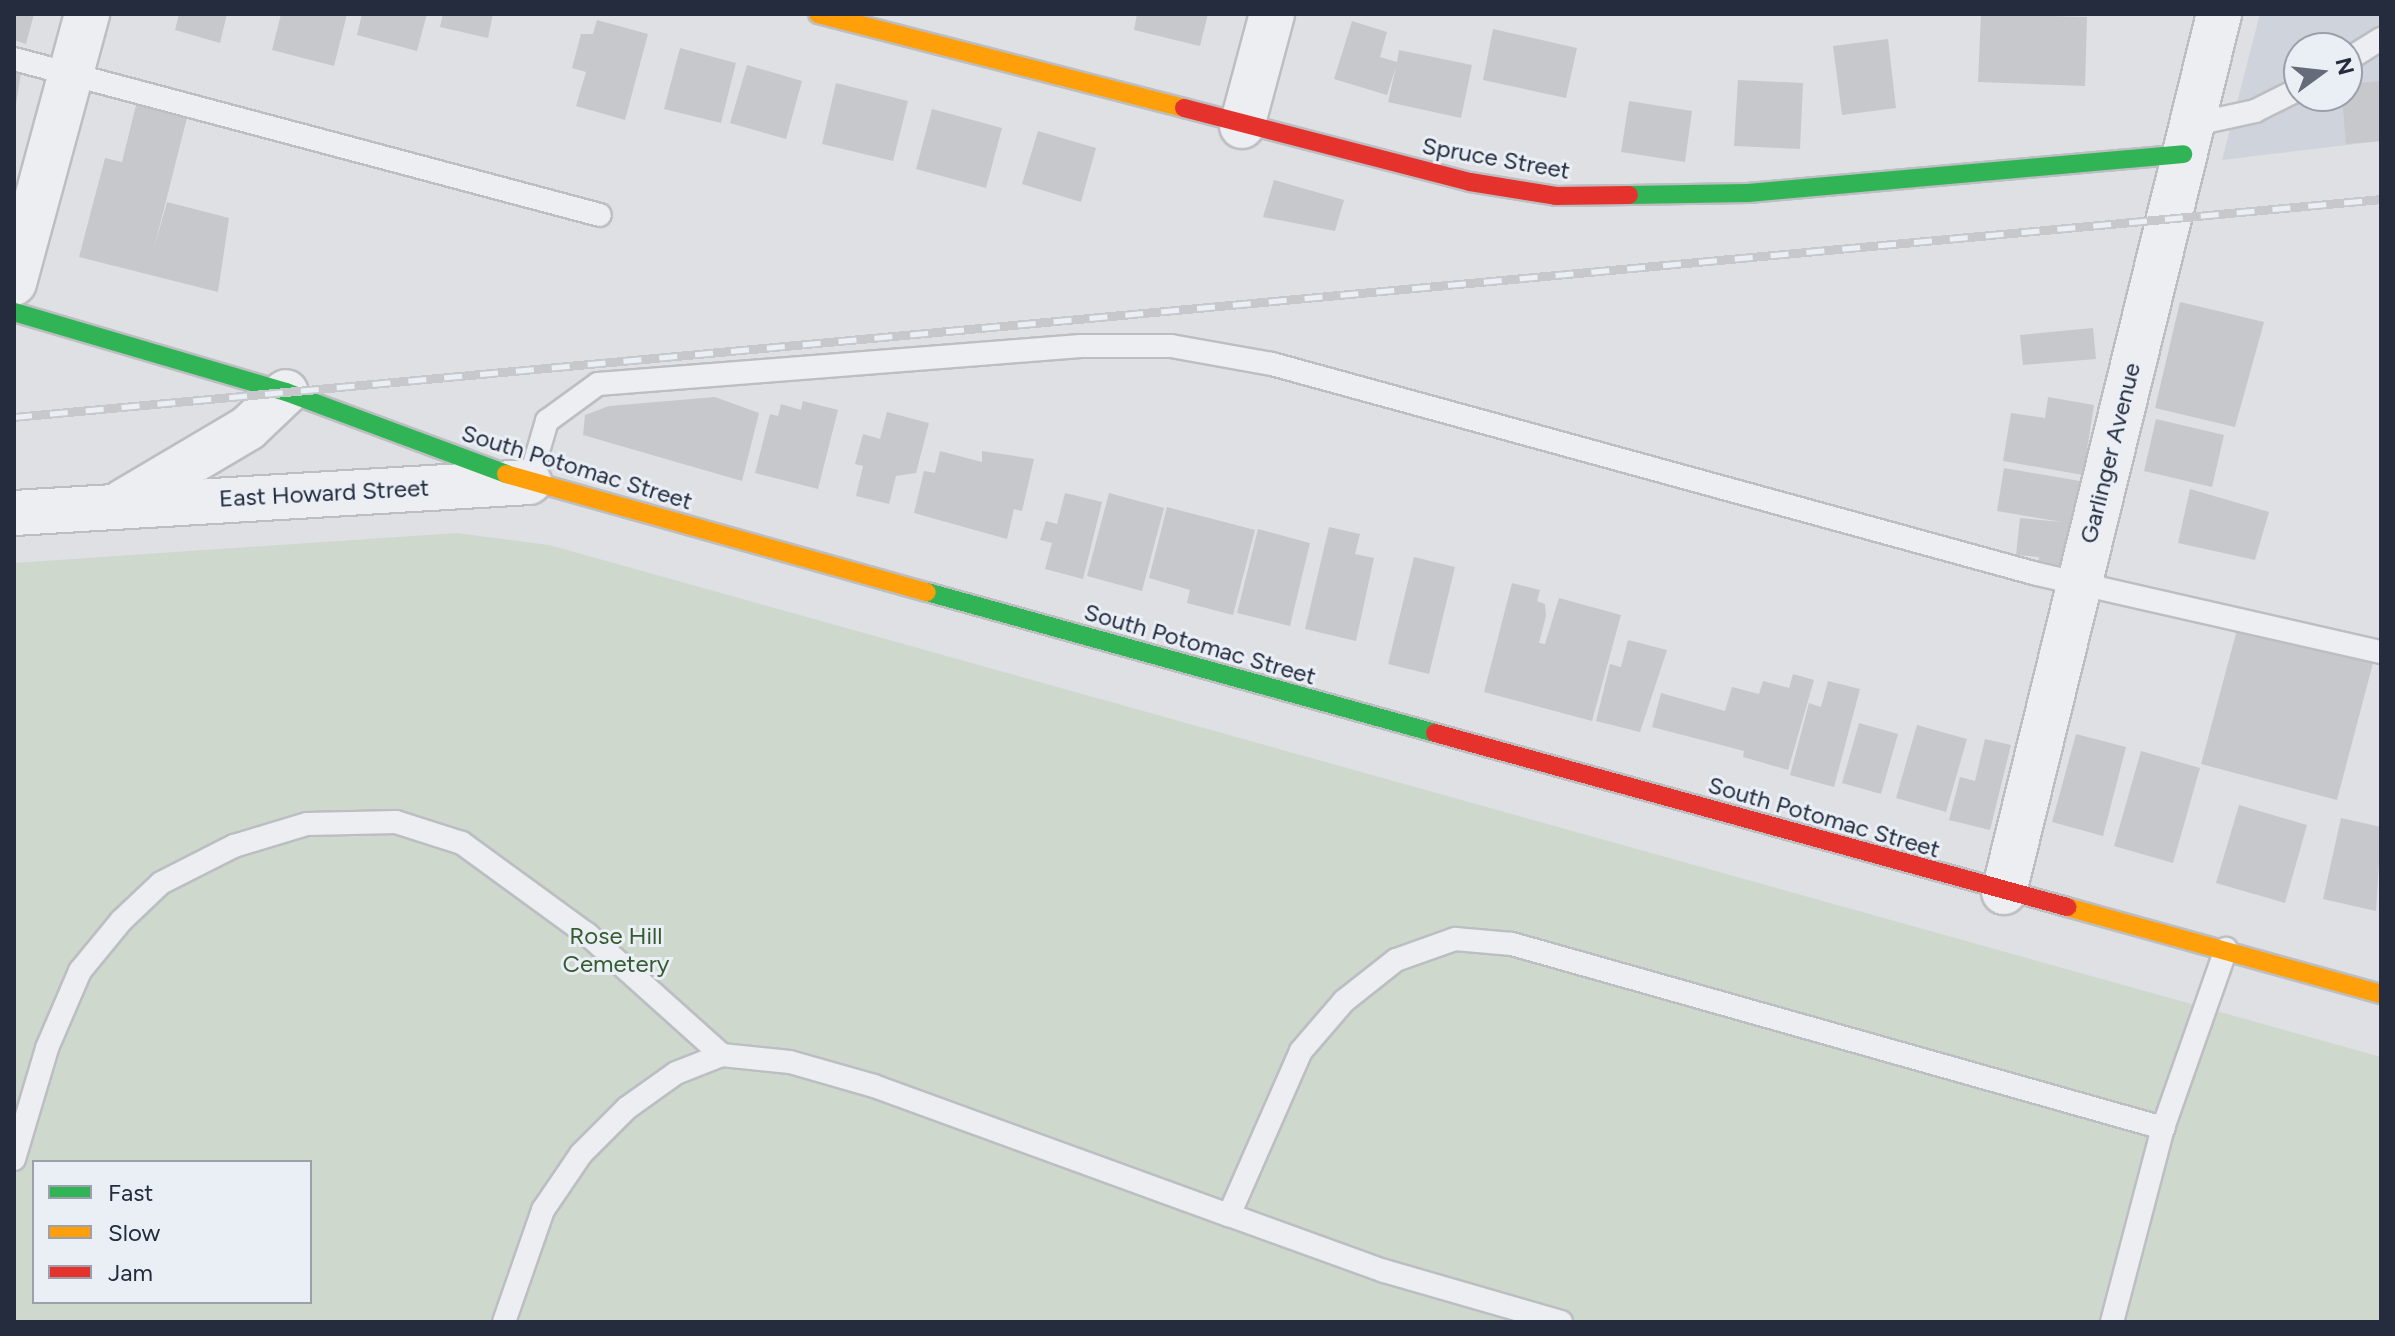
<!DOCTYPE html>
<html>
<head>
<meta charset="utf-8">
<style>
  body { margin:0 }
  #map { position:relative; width:2395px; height:1336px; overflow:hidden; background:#dee0e4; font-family:Figtree,sans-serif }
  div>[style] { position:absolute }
  .built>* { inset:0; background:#cfd3db }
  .green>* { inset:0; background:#ced8cd }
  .building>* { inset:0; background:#c6c8cc }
  .roads { filter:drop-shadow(2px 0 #bcbec2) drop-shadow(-2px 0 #bcbec2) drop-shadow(0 2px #bcbec2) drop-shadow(0 -2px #bcbec2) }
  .lane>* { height:22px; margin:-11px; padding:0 11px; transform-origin:11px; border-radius:11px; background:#edeef1 }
  .street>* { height:44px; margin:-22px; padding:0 22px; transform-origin:22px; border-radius:22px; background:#edeef1 }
  .fast>* { height:18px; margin:-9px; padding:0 9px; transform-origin:9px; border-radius:9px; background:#30b455 }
  .slow>* { height:18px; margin:-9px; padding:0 9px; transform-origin:9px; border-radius:9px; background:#ff9f0a }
  .jam>* { height:18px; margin:-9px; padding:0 9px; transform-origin:9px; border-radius:9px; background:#e5322d }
  .rail>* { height:9px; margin-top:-4.5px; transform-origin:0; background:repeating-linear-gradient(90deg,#eaeef5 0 18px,#c6c8cc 0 36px); box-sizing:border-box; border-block:2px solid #c6c8cc }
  span { translate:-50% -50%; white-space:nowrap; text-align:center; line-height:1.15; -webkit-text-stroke:6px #eaeef5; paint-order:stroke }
  .street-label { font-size:24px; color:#242c3e }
  .park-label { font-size:24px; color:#365b30 }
  .frame { position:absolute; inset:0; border:16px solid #242c3e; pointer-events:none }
  .legend { position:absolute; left:32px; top:1160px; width:280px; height:144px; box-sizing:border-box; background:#eaeef5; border:2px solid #9ba0ac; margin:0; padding:10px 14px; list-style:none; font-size:24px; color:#242c3e }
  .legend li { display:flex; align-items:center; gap:16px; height:40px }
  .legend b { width:40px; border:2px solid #9ba0ac }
  .north { position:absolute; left:2283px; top:32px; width:80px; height:80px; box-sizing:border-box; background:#eaeef5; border:2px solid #9ba0ac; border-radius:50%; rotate:75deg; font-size:22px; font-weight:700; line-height:32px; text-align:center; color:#242c3e }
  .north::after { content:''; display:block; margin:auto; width:28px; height:36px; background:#656b78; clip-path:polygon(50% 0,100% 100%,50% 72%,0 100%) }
</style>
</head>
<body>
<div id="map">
  <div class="built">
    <i style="clip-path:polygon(evenodd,2260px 14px,2381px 14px,2381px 141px,2222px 160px,2260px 14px,2299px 48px,2347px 48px,2347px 96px,2299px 96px,2299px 48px)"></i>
  </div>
  <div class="green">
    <i style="clip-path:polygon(evenodd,457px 533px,549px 545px,2381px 1057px,2381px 1322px,14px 1322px,14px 563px,457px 533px,34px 1162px,310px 1162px,310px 1302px,34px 1302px,34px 1162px)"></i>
  </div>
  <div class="building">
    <i style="clip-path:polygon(14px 14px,34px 14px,26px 44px,14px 40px)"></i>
    <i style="clip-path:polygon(179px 14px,227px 14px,220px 43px,175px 30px)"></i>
    <i style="clip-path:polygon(281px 14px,347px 14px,334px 66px,272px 50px)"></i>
    <i style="clip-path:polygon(362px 14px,427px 14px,417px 51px,357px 35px)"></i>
    <i style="clip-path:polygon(443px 14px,493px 14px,488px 38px,440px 27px)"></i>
    <i style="clip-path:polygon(1137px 14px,1208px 14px,1200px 46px,1134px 30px)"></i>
    <i style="clip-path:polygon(1981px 14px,2087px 17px,2085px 86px,1978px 82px)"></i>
    <i style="clip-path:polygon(597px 20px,648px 34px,625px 120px,576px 106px,586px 72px,572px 68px,581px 34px,593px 34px)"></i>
    <i style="clip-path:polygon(1352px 21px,1387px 32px,1380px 57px,1397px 62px,1399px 50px,1472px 65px,1461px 118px,1388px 102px,1396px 67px,1387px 95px,1334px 79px)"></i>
    <i style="clip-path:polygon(1493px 29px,1577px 48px,1566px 98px,1483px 80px)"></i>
    <i style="clip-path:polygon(1888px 39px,1896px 108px,1842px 115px,1833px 46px)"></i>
    <i style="clip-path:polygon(680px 48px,736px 63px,721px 123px,664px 109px)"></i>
    <i style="clip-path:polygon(14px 59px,23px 60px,16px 104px,14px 104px)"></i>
    <i style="clip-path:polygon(747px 65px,802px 81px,786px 139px,730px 123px)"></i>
    <i style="clip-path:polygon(1738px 80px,1803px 83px,1800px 149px,1734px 146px)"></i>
    <i style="clip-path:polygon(2381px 81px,2381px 141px,2346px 144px,2342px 96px,2347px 84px)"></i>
    <i style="clip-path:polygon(836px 83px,908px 101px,893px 161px,822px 144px)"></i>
    <i style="clip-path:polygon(139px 93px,190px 106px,153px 252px,167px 202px,229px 218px,218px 292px,79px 257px,105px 158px,122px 162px)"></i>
    <i style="clip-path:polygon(1629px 101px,1692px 111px,1685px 162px,1621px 152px)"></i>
    <i style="clip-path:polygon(932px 109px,1002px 128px,986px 188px,916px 169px)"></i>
    <i style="clip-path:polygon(1038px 131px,1096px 148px,1081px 202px,1022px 184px)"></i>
    <i style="clip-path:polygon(1274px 180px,1344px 200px,1335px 231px,1263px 217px)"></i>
    <i style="clip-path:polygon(2180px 302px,2264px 322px,2235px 427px,2155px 408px)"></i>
    <i style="clip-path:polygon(2093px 328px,2096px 359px,2023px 365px,2020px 335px)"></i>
    <i style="clip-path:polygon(715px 397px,759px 413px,742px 481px,583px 435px,585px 415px,609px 406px)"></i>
    <i style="clip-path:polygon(2048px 397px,2094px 405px,2083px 475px,2003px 461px,2011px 413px,2045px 418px)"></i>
    <i style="clip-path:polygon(803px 401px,838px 410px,818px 489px,755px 473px,770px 414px,778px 416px,781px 404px,801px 410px)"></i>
    <i style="clip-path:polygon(887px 412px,929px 423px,916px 473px,896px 476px,889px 504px,856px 496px,863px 466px,855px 464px,863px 434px,880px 439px)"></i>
    <i style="clip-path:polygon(2156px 419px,2224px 435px,2212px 487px,2144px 471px)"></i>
    <i style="clip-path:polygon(940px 451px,982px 462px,982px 451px,1034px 459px,1022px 511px,1014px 509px,1007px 539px,914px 513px,924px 471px,935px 473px)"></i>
    <i style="clip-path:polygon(2004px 468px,2080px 481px,2067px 577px,2037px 574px,2039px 557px,2016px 555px,2020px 518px,2062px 522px,1997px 511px)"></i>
    <i style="clip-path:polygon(2190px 489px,2269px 512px,2255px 560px,2178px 543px)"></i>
    <i style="clip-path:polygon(1065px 493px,1102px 502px,1083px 579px,1045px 569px,1052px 543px,1040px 540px,1046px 521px,1057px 524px)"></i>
    <i style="clip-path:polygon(1109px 493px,1164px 508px,1142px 591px,1087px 576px)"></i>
    <i style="clip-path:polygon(1167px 507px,1255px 530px,1233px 615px,1187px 603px,1190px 590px,1149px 578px)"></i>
    <i style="clip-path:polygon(1329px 527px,1360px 534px,1355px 554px,1374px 558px,1356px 641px,1305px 629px)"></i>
    <i style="clip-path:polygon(1258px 529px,1310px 543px,1290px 626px,1237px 613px)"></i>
    <i style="clip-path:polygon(1414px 557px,1455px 567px,1429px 674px,1388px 664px)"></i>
    <i style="clip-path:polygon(1512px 583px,1540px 590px,1537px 601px,1545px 604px,1546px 616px,1539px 643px,1545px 644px,1559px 598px,1621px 615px,1592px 721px,1484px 692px)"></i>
    <i style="clip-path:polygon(2238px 626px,2373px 663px,2337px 800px,2201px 764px)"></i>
    <i style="clip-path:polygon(1628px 640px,1667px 650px,1640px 732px,1596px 721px,1610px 664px,1621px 667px)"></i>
    <i style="clip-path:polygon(1793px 674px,1814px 680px,1788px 770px,1743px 757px,1744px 751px,1652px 727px,1661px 693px,1725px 711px,1732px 687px,1759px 694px,1763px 681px,1789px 688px)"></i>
    <i style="clip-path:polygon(1828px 681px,1860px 689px,1834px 787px,1790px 775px,1809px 703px,1821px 707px)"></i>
    <i style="clip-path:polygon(1859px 723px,1898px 734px,1881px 794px,1842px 783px)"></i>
    <i style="clip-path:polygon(1917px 725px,1967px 739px,1946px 812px,1896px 798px)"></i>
    <i style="clip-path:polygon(2076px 734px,2126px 747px,2103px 836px,2052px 822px)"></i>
    <i style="clip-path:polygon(1985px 739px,2011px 745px,1990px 830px,1949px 820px,1960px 777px,1975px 781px)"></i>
    <i style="clip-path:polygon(2141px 751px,2200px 768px,2173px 863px,2114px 846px)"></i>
    <i style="clip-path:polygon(2239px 805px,2307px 825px,2285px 903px,2216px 883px)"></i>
    <i style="clip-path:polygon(2341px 818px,2381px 827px,2376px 911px,2323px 899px)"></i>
  </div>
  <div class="roads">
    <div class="lane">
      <i style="left:14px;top:59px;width:606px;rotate:14.91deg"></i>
      <i style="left:2347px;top:60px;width:40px;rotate:-32deg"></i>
      <i style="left:2191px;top:125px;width:66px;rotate:-12.3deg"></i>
      <i style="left:2255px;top:111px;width:49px;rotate:-26.6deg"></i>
      <i style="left:529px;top:482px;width:64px;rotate:-73.6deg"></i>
      <i style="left:547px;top:421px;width:63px;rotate:-36deg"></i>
      <i style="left:598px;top:384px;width:484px;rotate:-4.5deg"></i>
      <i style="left:1081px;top:346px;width:90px"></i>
      <i style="left:1171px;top:346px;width:103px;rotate:10.1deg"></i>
      <i style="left:1272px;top:364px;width:793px;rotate:15.35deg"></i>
      <i style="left:2037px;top:574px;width:353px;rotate:12.8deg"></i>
      <i style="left:14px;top:1159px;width:116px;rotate:-73.4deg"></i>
      <i style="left:47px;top:1048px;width:84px;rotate:-66.8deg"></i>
      <i style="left:80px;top:971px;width:65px;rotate:-50.6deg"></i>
      <i style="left:121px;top:921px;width:55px;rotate:-43.5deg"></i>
      <i style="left:161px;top:883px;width:82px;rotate:-26.9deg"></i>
      <i style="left:234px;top:846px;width:76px;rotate:-16.8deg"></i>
      <i style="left:307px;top:824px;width:89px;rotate:-1.3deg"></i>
      <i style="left:396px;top:822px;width:69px;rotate:17.7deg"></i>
      <i style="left:462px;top:843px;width:155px;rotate:36.1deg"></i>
      <i style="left:587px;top:934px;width:181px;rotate:41.9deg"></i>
      <i style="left:504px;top:1322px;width:119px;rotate:-70.8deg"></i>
      <i style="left:543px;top:1210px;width:68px;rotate:-55.8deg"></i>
      <i style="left:581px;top:1154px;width:65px;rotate:-45deg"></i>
      <i style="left:627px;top:1108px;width:60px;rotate:-35.5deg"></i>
      <i style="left:676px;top:1073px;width:49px;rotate:-21.4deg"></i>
      <i style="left:722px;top:1055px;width:68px;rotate:5.9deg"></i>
      <i style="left:790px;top:1062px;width:87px;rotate:15.9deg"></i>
      <i style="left:874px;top:1086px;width:378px;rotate:20deg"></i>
      <i style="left:1561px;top:1322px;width:184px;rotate:-163.9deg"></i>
      <i style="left:1384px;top:1271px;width:165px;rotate:-160.1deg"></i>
      <i style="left:1229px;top:1215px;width:179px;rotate:-66.3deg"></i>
      <i style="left:1301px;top:1051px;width:66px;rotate:-49.3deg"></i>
      <i style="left:1344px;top:1001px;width:66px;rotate:-38.3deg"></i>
      <i style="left:1396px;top:960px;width:63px;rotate:-19.6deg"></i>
      <i style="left:1455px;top:939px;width:57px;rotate:5deg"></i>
      <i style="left:1512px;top:944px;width:677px;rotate:15.78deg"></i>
      <i style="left:2112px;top:1322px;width:201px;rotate:-75.3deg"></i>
      <i style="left:2163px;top:1128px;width:190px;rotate:-70.6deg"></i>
    </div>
    <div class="street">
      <i style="left:1242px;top:126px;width:116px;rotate:-75deg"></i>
      <i style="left:14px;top:283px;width:279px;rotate:-74.8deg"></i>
      <i style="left:123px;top:502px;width:145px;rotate:-30.6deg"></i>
      <i style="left:248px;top:428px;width:52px;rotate:-43.5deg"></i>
      <i style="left:14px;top:513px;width:516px;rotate:-3.44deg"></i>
      <i style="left:2004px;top:892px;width:904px;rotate:-76.24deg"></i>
    </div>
    <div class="fast">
      <i style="left:1629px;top:195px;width:119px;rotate:-1deg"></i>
      <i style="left:1748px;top:193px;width:437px;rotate:-5.1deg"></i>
      <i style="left:14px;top:312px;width:284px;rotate:16.4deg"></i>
      <i style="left:286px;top:392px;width:235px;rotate:20.4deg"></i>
      <i style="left:927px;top:592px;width:527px;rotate:15.51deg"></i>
    </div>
    <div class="slow">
      <i style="left:818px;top:14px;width:378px;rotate:14.4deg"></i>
      <i style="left:506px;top:474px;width:437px;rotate:15.7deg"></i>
      <i style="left:2067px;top:907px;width:326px;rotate:15.5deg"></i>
    </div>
    <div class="jam">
      <i style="left:1184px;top:108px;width:295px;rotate:14.5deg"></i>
      <i style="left:1470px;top:182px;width:87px;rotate:9.2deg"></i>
      <i style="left:1556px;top:196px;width:73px;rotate:-0.8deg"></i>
      <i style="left:1435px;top:733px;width:656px;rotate:15.39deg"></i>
    </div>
  </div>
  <div class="rail">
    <i style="left:14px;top:417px;width:2377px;rotate:-5.26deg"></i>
  </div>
  <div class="street-label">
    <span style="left:1496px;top:158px;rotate:10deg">Spruce Street</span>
    <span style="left:2110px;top:453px;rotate:-76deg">Garlinger Avenue</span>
    <span style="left:577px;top:467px;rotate:17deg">South Potomac Street</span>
    <span style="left:324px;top:493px;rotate:-3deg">East Howard Street</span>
    <span style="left:1200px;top:644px;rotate:16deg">South Potomac Street</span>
    <span style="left:1824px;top:817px;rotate:16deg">South Potomac Street</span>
  </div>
  <div class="park-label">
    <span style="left:616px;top:950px">Rose Hill<br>Cemetery</span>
  </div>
  <div class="frame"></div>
  <ul class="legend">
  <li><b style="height:10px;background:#30b455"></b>Fast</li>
  <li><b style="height:10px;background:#ff9f0a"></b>Slow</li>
  <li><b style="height:10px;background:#e5322d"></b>Jam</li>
  </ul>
  <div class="north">N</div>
</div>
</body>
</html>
